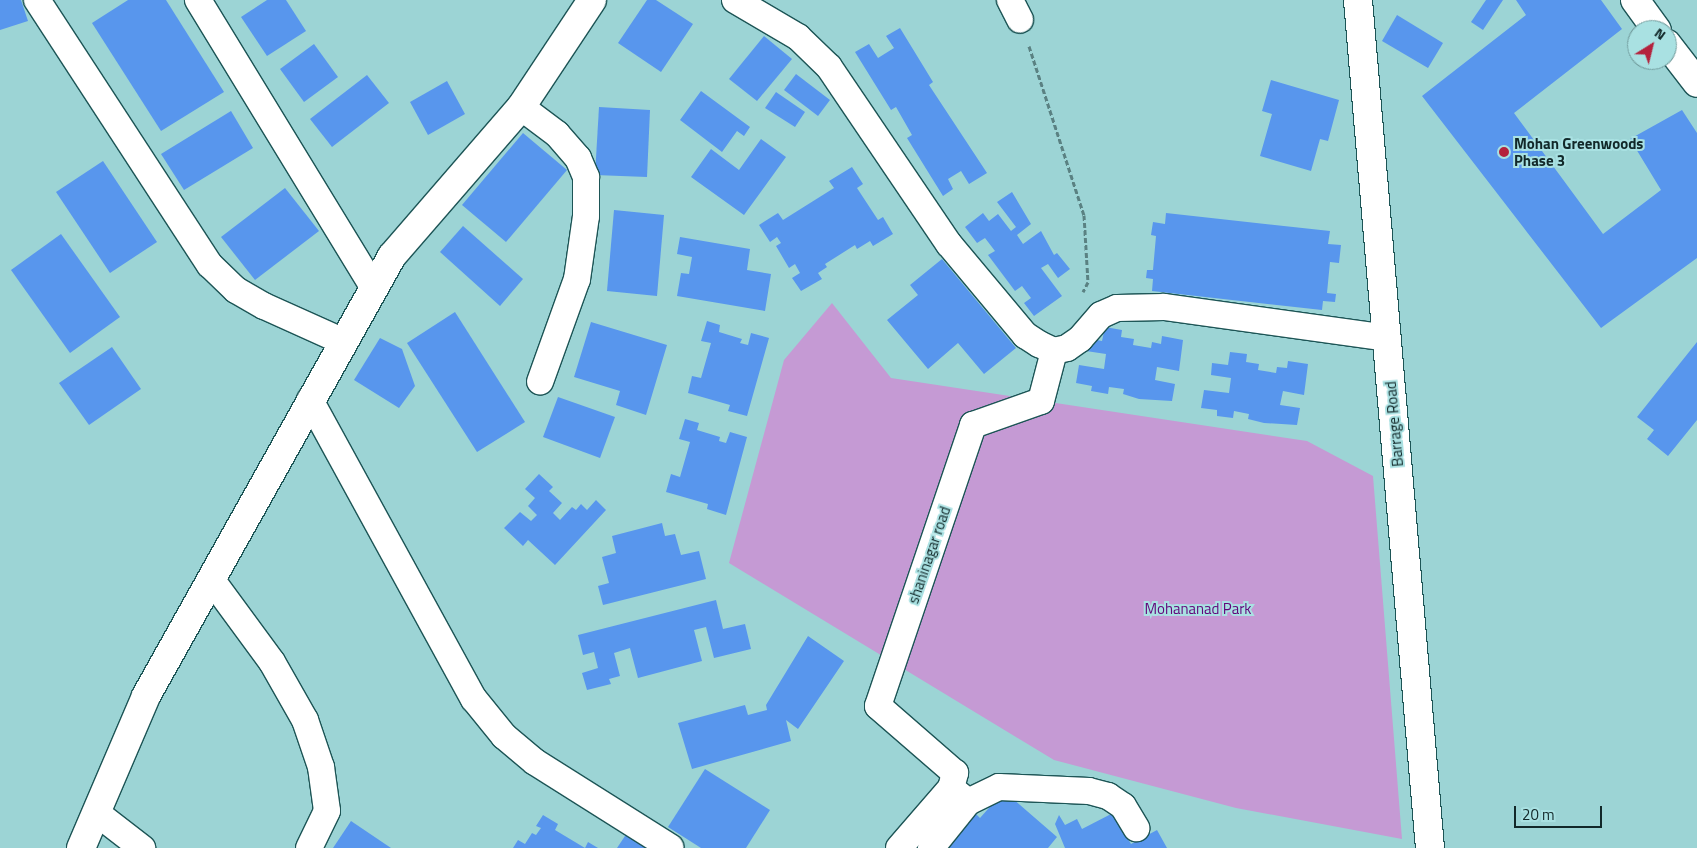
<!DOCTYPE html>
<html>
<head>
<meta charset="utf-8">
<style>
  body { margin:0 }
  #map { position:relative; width:1697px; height:848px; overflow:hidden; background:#9cd4d5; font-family:"Titillium Web",sans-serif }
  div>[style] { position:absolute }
  .green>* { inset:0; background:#c59ad4 }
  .building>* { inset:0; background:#5896ed }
  .path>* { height:3px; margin-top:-1.5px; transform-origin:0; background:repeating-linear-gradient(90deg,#5a8182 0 5px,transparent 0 7.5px) }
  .roads { filter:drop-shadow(1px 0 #1d5556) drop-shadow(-1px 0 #1d5556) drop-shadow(0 1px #1d5556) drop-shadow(0 -1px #1d5556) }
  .minor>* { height:26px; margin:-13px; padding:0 13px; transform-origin:13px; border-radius:13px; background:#fff }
  .tertiary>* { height:28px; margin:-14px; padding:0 14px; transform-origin:14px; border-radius:14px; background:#fff }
  .dots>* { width:14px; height:14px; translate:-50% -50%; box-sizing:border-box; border:2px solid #a9e1e2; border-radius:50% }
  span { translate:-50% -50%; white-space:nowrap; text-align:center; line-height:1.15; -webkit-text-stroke:4px #a9e1e2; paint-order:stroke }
  .poi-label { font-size:15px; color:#122829; font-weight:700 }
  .left { translate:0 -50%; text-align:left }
  .street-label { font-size:15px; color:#122829 }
  .park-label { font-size:15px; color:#62057a }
  .north { position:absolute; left:1627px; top:20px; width:50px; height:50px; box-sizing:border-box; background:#a9e1e2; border:1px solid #6d9798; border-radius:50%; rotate:36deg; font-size:14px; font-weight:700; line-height:20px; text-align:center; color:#122829 }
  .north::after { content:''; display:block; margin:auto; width:18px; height:22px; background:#b4223d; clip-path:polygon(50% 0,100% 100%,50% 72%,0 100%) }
  .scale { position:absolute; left:1514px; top:806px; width:88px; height:22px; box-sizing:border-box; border:2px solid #122829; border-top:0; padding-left:6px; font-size:15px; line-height:18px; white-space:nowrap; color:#122829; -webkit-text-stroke:4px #a9e1e2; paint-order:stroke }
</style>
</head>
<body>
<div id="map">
  <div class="green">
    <i style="clip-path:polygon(832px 303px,891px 378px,1307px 441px,1373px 476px,1402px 839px,1236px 808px,1054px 760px,729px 563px,784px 360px)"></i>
  </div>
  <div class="building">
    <i style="clip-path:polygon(0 0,21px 0,28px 21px,0 30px)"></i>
    <i style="clip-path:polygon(128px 0,166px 0,224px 92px,161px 131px,92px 23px)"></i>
    <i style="clip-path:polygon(267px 0,286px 0,306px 31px,267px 56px,241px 17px)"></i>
    <i style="clip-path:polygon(647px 0,656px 0,693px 24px,661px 72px,618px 43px)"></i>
    <i style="clip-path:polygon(1486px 0,1503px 0,1483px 30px,1471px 22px)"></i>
    <i style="clip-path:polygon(1516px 0,1601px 0,1622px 29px,1514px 113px,1603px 234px,1661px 190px,1630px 139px,1682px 110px,1697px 133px,1697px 258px,1601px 328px,1422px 96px,1526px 15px)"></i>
    <i style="clip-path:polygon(1397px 15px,1443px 43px,1428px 68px,1382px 41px)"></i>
    <i style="clip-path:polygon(900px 28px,933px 82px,929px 85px,987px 173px,969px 184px,961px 171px,948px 179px,953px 189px,943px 196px,907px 138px,912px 135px,896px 107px,891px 110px,855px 52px,869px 44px,878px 58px,894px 48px,886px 36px)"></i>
    <i style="clip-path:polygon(764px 36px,792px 59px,757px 101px,729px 79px)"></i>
    <i style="clip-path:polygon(314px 44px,338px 77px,304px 102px,280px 69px)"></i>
    <i style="clip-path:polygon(796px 74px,830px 100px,818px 116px,784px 90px)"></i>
    <i style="clip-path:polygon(367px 75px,389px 103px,332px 147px,310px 119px)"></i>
    <i style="clip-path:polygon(1271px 80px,1339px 100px,1328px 141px,1320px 139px,1311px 171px,1260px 156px,1272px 114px,1262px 111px)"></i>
    <i style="clip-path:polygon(447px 81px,465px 114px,428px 135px,410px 102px)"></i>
    <i style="clip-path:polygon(701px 91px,750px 127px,744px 136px,737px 131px,722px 152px,680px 120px)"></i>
    <i style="clip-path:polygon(776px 92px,805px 112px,795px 127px,765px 108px)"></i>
    <i style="clip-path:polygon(599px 107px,650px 110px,647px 177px,595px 175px)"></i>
    <i style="clip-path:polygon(231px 111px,253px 148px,184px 190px,161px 154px)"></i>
    <i style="clip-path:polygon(523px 133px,567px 170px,506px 242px,462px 205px)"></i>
    <i style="clip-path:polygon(761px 139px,786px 157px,744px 215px,691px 177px,711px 149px,739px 170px)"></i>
    <i style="clip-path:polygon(103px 161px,157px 242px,110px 273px,56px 192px)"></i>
    <i style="clip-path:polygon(852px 167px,863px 184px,857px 188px,878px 220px,883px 217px,893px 234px,873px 246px,870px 241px,857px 249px,855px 245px,825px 264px,827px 267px,818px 273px,822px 279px,801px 291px,792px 278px,800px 273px,795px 264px,789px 268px,776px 246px,781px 243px,777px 237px,770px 242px,759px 225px,778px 213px,783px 220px,834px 188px,829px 181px)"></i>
    <i style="clip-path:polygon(285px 188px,319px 231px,255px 280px,221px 237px)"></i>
    <i style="clip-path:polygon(1012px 192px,1031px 224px,1017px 235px,1023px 244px,1041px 231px,1054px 255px,1057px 253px,1070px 269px,1058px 278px,1048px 264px,1041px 268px,1062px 296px,1034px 316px,1024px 303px,1031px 298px,1022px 286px,1015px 291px,988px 255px,995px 251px,985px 238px,977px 243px,965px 227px,983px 213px,989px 221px,998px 214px,1011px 231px,1016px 227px,997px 202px)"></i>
    <i style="clip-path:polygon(614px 210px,664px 215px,657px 296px,607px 291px)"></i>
    <i style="clip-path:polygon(1166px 213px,1330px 231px,1328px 244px,1341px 245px,1339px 263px,1330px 262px,1327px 293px,1336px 294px,1335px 302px,1323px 301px,1322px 310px,1152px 291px,1153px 279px,1146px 278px,1147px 270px,1153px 270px,1156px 236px,1151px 235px,1153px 222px,1165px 224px)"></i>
    <i style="clip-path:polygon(463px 226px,523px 279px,500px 306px,440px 252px)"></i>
    <i style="clip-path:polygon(61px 234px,120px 317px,70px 353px,11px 270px)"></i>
    <i style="clip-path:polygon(680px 237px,750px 249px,747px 270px,771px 274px,765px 311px,677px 296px,681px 273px,689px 274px,692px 257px,677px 254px)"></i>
    <i style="clip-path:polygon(942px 259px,1016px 348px,984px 374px,958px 343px,928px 369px,887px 320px,918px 295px,910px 285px)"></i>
    <i style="clip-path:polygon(455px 312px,525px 422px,477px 452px,407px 343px)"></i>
    <i style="clip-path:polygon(707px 321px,720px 325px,719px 332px,742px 339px,740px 343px,748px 345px,751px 333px,769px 338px,747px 416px,728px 411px,730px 405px,688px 393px,692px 376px,701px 378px,711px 343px,701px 341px)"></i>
    <i style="clip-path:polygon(591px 322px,667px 345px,646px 415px,616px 405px,620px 391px,574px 377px)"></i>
    <i style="clip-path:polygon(1105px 327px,1122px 330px,1121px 337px,1134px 339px,1133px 345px,1151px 348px,1152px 342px,1161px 344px,1162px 336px,1183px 340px,1179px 371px,1157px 367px,1155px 380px,1175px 384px,1172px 401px,1139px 399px,1123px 394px,1124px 389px,1109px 387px,1108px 394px,1091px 391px,1092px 386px,1076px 383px,1079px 365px,1104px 369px,1106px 354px,1086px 351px,1087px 338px,1102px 341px)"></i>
    <i style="clip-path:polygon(380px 338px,402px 349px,415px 386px,399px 408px,354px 380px)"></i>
    <i style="clip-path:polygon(1697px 342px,1697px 420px,1668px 456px,1647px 439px,1654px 430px,1637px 417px)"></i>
    <i style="clip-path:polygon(112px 347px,141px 389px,89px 425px,59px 383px)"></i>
    <i style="clip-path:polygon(1230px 352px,1247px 354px,1246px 362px,1259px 364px,1258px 370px,1276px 373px,1277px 367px,1287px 368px,1288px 361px,1308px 364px,1304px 395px,1283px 391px,1280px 405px,1300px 408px,1297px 425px,1264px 423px,1248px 419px,1249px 414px,1234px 411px,1233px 418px,1217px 416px,1217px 410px,1201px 408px,1204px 390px,1229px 393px,1231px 378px,1211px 375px,1212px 363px,1228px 365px)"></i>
    <i style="clip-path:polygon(558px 397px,615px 417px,600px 458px,543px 437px)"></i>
    <i style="clip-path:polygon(685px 419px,699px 423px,697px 430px,720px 437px,719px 441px,726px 443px,730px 432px,747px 437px,726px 515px,707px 509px,708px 504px,666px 492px,671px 474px,680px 477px,690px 442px,679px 439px)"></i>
    <i style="clip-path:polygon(539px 474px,553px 487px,549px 491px,562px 503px,553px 513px,560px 520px,572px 507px,576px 510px,581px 504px,587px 510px,596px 500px,606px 510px,555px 565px,528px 540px,523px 546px,504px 528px,520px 512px,531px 521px,537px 515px,528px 506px,535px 498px,525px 489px)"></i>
    <i style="clip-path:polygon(662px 523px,665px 536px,675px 534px,681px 555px,699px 551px,706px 579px,603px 605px,598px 586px,609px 583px,602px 557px,616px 553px,612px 536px)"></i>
    <i style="clip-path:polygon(716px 600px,723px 629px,745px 624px,751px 649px,714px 658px,706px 627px,694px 630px,702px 661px,638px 678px,630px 648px,614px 653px,620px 676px,609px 679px,611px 684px,587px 690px,582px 673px,598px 668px,594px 652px,583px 655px,578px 635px)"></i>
    <i style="clip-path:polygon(808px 636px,844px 661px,798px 729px,786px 720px,791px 741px,692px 769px,678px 723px,745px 705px,748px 715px,767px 710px,766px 705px)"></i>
    <i style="clip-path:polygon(705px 769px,770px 810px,746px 848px,701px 848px,668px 827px)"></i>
    <i style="clip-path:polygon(1004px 791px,1057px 837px,1048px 848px,945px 848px,975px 813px,980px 818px)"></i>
    <i style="clip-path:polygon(1113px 813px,1131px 844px,1157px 830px,1167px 848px,1065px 848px,1055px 824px,1059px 815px,1065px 825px,1077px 819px,1082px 829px)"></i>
    <i style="clip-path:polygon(543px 815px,558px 824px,555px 830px,585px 848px,513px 848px,518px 840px,525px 844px,532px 833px,536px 835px,541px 828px,536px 826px)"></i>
    <i style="clip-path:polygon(351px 821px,391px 848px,333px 848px)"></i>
    <i style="clip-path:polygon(629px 830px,656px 848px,617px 848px)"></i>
    <i style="clip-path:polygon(588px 842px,598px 848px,585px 848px)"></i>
  </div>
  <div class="path">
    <i style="left:1029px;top:46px;width:178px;rotate:72deg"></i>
    <i style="left:1084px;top:215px;width:67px;rotate:86.6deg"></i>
    <i style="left:1088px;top:282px;width:11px;rotate:117deg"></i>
  </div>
  <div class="roads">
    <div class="minor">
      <i style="left:37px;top:0;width:316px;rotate:56.9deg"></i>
      <i style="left:210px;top:265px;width:36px;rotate:44deg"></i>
      <i style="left:236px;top:290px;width:32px;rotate:30deg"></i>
      <i style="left:264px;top:306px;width:85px;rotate:24.2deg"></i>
      <i style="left:198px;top:0;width:338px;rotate:58.6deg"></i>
      <i style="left:735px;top:0;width:73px;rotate:30.4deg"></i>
      <i style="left:798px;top:37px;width:43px;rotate:44.1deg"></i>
      <i style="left:829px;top:67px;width:214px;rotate:55.9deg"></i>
      <i style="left:949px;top:244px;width:119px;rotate:50.1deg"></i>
      <i style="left:1025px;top:335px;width:17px;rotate:33deg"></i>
      <i style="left:1039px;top:344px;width:17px;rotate:25deg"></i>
      <i style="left:1054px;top:351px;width:13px;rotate:-13deg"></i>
      <i style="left:1067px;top:348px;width:16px;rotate:-35deg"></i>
      <i style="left:1080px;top:339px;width:32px;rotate:-49deg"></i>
      <i style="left:1101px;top:315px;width:17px;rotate:-24deg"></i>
      <i style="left:1117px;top:308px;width:47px;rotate:-1.2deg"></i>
      <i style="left:1164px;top:307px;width:225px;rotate:7.9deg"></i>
      <i style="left:1010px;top:0;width:22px;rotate:63deg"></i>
      <i style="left:521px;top:107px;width:45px;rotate:36.9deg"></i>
      <i style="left:557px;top:134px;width:32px;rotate:49deg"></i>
      <i style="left:578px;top:158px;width:21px;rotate:67deg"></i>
      <i style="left:586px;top:177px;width:39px;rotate:90deg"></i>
      <i style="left:586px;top:216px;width:64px;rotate:98.1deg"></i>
      <i style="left:577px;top:279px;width:109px;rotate:109.8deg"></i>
      <i style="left:310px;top:400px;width:341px;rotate:61.3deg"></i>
      <i style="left:474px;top:699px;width:48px;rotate:51deg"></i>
      <i style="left:504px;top:736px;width:40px;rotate:40deg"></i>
      <i style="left:535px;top:762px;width:160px;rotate:32.2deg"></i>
      <i style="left:211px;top:579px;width:103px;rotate:53.7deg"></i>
      <i style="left:272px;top:662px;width:67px;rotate:60.4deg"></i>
      <i style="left:305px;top:720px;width:50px;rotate:71.2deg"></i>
      <i style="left:321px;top:767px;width:44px;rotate:82.2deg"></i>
      <i style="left:327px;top:811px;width:41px;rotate:115.9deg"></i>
      <i style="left:951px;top:788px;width:22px;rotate:39deg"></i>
      <i style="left:968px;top:802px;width:34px;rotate:-26deg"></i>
      <i style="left:999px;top:787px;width:90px;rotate:2.5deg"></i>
      <i style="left:1089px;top:791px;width:20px;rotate:15deg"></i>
      <i style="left:1108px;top:796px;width:18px;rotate:34deg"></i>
      <i style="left:1123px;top:806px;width:26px;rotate:59deg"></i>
      <i style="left:98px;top:814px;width:56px;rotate:37.7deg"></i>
      <i style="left:899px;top:848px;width:79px;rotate:-49.1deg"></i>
      <i style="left:951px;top:788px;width:16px;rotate:-75deg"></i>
      <i style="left:955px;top:773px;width:102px;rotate:-139deg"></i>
      <i style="left:878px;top:706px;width:297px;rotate:-71.3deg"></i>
      <i style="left:973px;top:425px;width:72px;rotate:-19.4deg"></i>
      <i style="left:1041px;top:401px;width:52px;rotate:-75.4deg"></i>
      <i style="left:931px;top:848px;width:59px;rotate:-51.2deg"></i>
    </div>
    <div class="tertiary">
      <i style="left:1358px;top:0;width:851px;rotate:85.15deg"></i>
      <i style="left:1635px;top:0;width:37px;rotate:54deg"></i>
      <i style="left:1667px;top:44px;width:49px;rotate:52.4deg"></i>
      <i style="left:81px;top:848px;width:165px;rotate:-66.8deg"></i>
      <i style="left:146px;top:696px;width:504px;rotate:-60.79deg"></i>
      <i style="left:392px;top:256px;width:197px;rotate:-49.1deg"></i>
      <i style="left:521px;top:107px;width:128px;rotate:-56.4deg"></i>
    </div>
  </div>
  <div class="dots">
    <i style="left:1504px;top:152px;background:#b4223d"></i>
  </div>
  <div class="poi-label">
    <span class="left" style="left:1514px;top:152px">Mohan Greenwoods<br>Phase 3</span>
  </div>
  <div class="street-label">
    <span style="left:1394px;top:424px;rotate:-95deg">Barrage Road</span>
    <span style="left:929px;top:555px;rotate:-71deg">shaninagar road</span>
  </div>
  <div class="park-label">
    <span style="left:1198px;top:609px">Mohananad Park</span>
  </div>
  <div class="north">N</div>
  <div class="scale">20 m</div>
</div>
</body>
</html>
